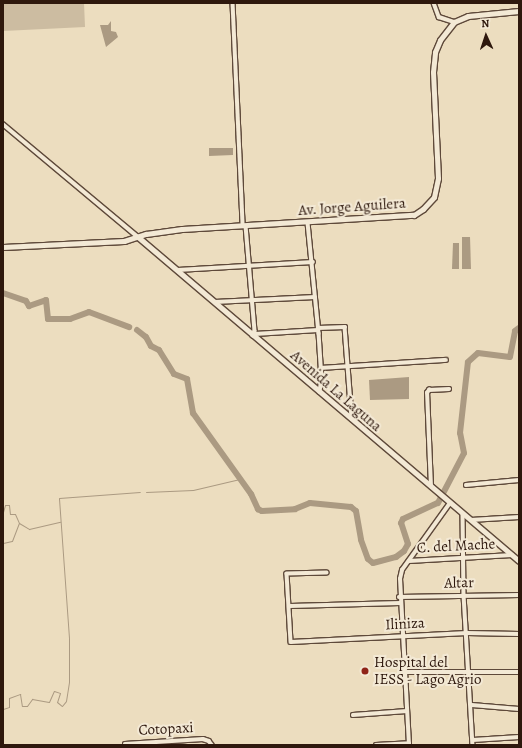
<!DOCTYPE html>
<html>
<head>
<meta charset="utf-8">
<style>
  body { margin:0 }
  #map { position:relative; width:522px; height:748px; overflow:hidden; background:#ecddbf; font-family:Alegreya,serif }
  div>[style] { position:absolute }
  .green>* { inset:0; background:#ccbca1 }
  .water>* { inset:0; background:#ab9a82 }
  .stream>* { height:1px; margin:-0.5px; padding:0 0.5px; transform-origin:0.5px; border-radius:0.5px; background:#ab9a82 }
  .river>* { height:6px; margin:-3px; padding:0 3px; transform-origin:3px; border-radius:3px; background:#ab9a82 }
  .roads { filter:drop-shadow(1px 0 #5e493a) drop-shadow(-1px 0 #5e493a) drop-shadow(0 1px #5e493a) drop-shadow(0 -1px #5e493a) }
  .street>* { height:3.5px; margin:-1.75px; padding:0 1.75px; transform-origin:1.75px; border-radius:1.75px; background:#f3e9d5 }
  .secondary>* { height:5px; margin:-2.5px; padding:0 2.5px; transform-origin:2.5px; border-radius:2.5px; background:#f3e9d5 }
  .dots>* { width:11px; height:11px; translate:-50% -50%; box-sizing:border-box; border:2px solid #f3e9d5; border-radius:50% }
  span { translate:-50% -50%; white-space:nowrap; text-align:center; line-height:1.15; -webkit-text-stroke:4px #f3e9d5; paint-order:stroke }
  .street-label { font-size:15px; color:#2e180d }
  .poi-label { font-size:15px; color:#2e180d }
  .left { translate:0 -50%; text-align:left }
  .frame { position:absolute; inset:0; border:4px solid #2e180d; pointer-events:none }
  .north { position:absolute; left:466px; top:16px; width:40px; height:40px; -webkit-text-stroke:3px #f3e9d5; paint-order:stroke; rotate:357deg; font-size:11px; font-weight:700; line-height:16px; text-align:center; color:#2e180d }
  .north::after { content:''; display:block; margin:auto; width:14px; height:18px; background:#2e180d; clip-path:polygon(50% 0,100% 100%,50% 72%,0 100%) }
</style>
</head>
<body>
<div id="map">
  <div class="green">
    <i style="clip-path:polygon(3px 3px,84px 3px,85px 27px,3px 31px)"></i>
  </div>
  <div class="water">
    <i style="clip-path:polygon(111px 21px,111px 31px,116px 32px,118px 37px,106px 47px,100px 25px,108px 25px)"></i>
    <i style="clip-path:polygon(209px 148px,233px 148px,233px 155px,209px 156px)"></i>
    <i style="clip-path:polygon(462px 237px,470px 237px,471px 269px,462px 269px)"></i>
    <i style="clip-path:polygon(453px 243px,459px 243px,459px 269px,452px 269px)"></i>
    <i style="clip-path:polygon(409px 377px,409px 399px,370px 400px,369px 380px)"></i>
  </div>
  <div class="stream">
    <i style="left:146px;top:492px;width:47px;rotate:-2.4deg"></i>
    <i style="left:193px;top:490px;width:48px;rotate:-13.2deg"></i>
    <i style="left:3px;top:512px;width:7px;rotate:-74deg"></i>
    <i style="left:5px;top:505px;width:4px"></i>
    <i style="left:9px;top:505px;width:9px;rotate:84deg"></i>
    <i style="left:10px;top:514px;width:5px"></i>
    <i style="left:15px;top:514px;width:10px;rotate:66deg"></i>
    <i style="left:3px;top:543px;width:9px;rotate:-13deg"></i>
    <i style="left:12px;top:541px;width:19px;rotate:-69deg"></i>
    <i style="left:19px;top:523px;width:12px;rotate:31deg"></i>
    <i style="left:29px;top:529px;width:32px;rotate:-13deg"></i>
    <i style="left:3px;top:709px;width:6px;rotate:-18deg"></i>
    <i style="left:9px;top:707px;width:9px;rotate:-90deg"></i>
    <i style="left:9px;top:698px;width:12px;rotate:-20deg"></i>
    <i style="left:20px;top:694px;width:12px;rotate:81deg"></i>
    <i style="left:22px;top:706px;width:5px"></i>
    <i style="left:27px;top:706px;width:9px;rotate:-54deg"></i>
    <i style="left:32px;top:699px;width:17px;rotate:10deg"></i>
    <i style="left:49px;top:702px;width:12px;rotate:-66deg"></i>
    <i style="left:54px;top:691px;width:6px;rotate:18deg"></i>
    <i style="left:60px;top:693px;width:9px;rotate:108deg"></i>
    <i style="left:57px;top:702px;width:6px;rotate:39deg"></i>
    <i style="left:62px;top:706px;width:6px;rotate:-51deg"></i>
    <i style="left:66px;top:701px;width:19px;rotate:-81deg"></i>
    <i style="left:69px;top:682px;width:44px;rotate:-90deg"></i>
    <i style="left:69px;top:638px;width:140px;rotate:-94.1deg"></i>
    <i style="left:59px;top:498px;width:81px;rotate:-4.2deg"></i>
  </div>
  <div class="river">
    <i style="left:3px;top:293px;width:24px;rotate:19deg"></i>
    <i style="left:26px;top:301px;width:6px;rotate:59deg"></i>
    <i style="left:29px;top:306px;width:18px;rotate:-19deg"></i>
    <i style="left:46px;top:300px;width:19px;rotate:84deg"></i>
    <i style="left:48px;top:319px;width:22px"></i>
    <i style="left:70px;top:319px;width:20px;rotate:-20deg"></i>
    <i style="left:89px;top:312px;width:43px;rotate:20.6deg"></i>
    <i style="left:137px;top:330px;width:11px;rotate:38deg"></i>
    <i style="left:146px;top:337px;width:10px;rotate:61deg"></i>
    <i style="left:151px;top:346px;width:9px;rotate:27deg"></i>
    <i style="left:159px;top:350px;width:28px;rotate:58deg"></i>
    <i style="left:174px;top:374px;width:14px;rotate:21deg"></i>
    <i style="left:187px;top:379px;width:35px;rotate:80deg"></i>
    <i style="left:193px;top:413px;width:100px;rotate:54.4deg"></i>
    <i style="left:251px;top:494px;width:17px;rotate:65deg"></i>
    <i style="left:258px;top:509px;width:4px;rotate:27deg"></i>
    <i style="left:262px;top:511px;width:33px;rotate:-3deg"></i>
    <i style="left:295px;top:509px;width:16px;rotate:-22deg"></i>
    <i style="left:310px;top:503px;width:41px;rotate:5.6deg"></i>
    <i style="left:351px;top:507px;width:6px;rotate:39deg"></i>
    <i style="left:356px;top:511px;width:29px;rotate:80deg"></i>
    <i style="left:361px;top:540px;width:20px;rotate:70deg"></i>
    <i style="left:368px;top:559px;width:6px;rotate:39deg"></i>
    <i style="left:373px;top:563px;width:24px;rotate:-15deg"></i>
    <i style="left:396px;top:557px;width:10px;rotate:-37deg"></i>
    <i style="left:404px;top:551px;width:8px;rotate:-60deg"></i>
    <i style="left:408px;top:544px;width:22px;rotate:-108deg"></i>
    <i style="left:401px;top:523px;width:4px;rotate:-63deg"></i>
    <i style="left:403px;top:519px;width:38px;rotate:-25deg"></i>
    <i style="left:438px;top:503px;width:56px;rotate:-62.5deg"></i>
    <i style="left:464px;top:453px;width:20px;rotate:-101deg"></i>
    <i style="left:460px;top:433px;width:71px;rotate:-83.6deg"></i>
    <i style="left:468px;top:362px;width:13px;rotate:-42deg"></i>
    <i style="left:478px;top:353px;width:32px;rotate:7deg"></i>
    <i style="left:510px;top:357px;width:26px;rotate:-79deg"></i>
    <i style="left:515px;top:331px;width:5px;rotate:-37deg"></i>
  </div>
  <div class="roads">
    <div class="street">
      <i style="left:233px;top:3px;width:223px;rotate:87.4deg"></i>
      <i style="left:434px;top:3px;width:15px;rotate:70deg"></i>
      <i style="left:439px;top:17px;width:16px;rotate:18deg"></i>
      <i style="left:3px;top:124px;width:176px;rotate:39.9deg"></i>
      <i style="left:308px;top:223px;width:111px;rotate:84.3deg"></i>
      <i style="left:319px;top:333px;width:46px;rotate:86.3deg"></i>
      <i style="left:322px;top:379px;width:13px;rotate:99deg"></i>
      <i style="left:246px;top:226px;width:105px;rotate:85.1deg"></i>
      <i style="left:255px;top:331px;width:5px;rotate:112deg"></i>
      <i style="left:178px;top:270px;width:135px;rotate:-3.4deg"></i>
      <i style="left:215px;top:302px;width:100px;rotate:-2.9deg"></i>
      <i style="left:318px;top:328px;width:27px;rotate:-2deg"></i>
      <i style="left:345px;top:327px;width:92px;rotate:85.6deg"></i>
      <i style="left:255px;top:334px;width:63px;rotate:-3.6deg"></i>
      <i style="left:322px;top:368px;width:124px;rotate:-3.7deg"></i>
      <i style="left:466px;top:485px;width:53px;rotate:-5.4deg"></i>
      <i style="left:431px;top:487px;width:94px;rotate:-92.4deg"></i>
      <i style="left:427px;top:393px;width:4px;rotate:-56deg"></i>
      <i style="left:429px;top:390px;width:20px;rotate:-3deg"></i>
      <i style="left:463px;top:514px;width:81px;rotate:89.3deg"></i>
      <i style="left:464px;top:595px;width:150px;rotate:86.6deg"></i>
      <i style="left:471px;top:520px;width:48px;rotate:-3.6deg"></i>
      <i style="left:409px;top:561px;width:103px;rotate:-3.3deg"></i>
      <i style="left:327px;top:573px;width:40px;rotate:178.6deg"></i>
      <i style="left:287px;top:574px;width:68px;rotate:86.6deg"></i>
      <i style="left:291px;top:642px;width:176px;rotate:-2.9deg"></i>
      <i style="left:467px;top:633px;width:52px;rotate:1.1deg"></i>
      <i style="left:399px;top:597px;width:120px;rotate:-1deg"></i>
      <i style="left:290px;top:606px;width:110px;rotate:-1.6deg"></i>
      <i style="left:404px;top:672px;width:115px"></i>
      <i style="left:472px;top:705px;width:47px;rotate:4.9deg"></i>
      <i style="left:353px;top:715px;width:54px;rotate:-4.2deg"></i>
      <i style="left:473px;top:740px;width:46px;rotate:-3.7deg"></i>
      <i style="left:125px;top:744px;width:78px;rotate:-3.7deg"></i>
      <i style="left:203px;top:739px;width:6px;rotate:18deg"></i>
      <i style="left:209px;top:741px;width:5px;rotate:53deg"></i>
      <i style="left:376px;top:745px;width:33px;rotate:-3deg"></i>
      <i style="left:409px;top:745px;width:166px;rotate:-93.1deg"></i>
      <i style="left:400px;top:579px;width:9px;rotate:-77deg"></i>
      <i style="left:402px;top:570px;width:82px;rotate:-54.4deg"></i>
    </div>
    <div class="secondary">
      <i style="left:138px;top:237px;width:500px;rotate:40.38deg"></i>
      <i style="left:3px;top:247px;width:121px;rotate:-2.8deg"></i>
      <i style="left:124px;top:241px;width:23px;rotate:-18deg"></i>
      <i style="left:146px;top:234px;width:36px;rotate:-8deg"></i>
      <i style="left:182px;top:229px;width:232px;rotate:-3.5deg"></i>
      <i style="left:414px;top:215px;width:11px;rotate:-34deg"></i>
      <i style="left:423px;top:209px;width:16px;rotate:-47deg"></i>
      <i style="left:434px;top:197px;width:19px;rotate:-78deg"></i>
      <i style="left:438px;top:178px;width:106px;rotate:-92.7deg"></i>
      <i style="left:433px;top:72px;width:20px;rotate:-84deg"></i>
      <i style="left:435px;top:52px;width:13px;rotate:-67deg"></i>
      <i style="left:440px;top:40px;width:23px;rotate:-52deg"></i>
      <i style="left:454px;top:22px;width:15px;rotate:-23deg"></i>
      <i style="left:468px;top:16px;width:51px;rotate:-5.6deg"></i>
    </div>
  </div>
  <div class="dots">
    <i style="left:365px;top:671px;background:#8f2418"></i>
  </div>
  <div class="street-label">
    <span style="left:352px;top:207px;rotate:-4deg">Av. Jorge Aguilera</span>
    <span style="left:336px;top:391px;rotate:41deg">Avenida La Laguna</span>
    <span style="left:456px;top:546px;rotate:-3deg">C. del Mache</span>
    <span style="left:459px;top:583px;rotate:-1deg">Altar</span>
    <span style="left:405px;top:624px;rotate:-3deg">Iliniza</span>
    <span style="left:166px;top:729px;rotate:-3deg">Cotopaxi</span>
  </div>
  <div class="poi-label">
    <span class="left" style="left:374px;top:671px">Hospital del<br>IESS - Lago Agrio</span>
  </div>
  <div class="frame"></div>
  <div class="north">N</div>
</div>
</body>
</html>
